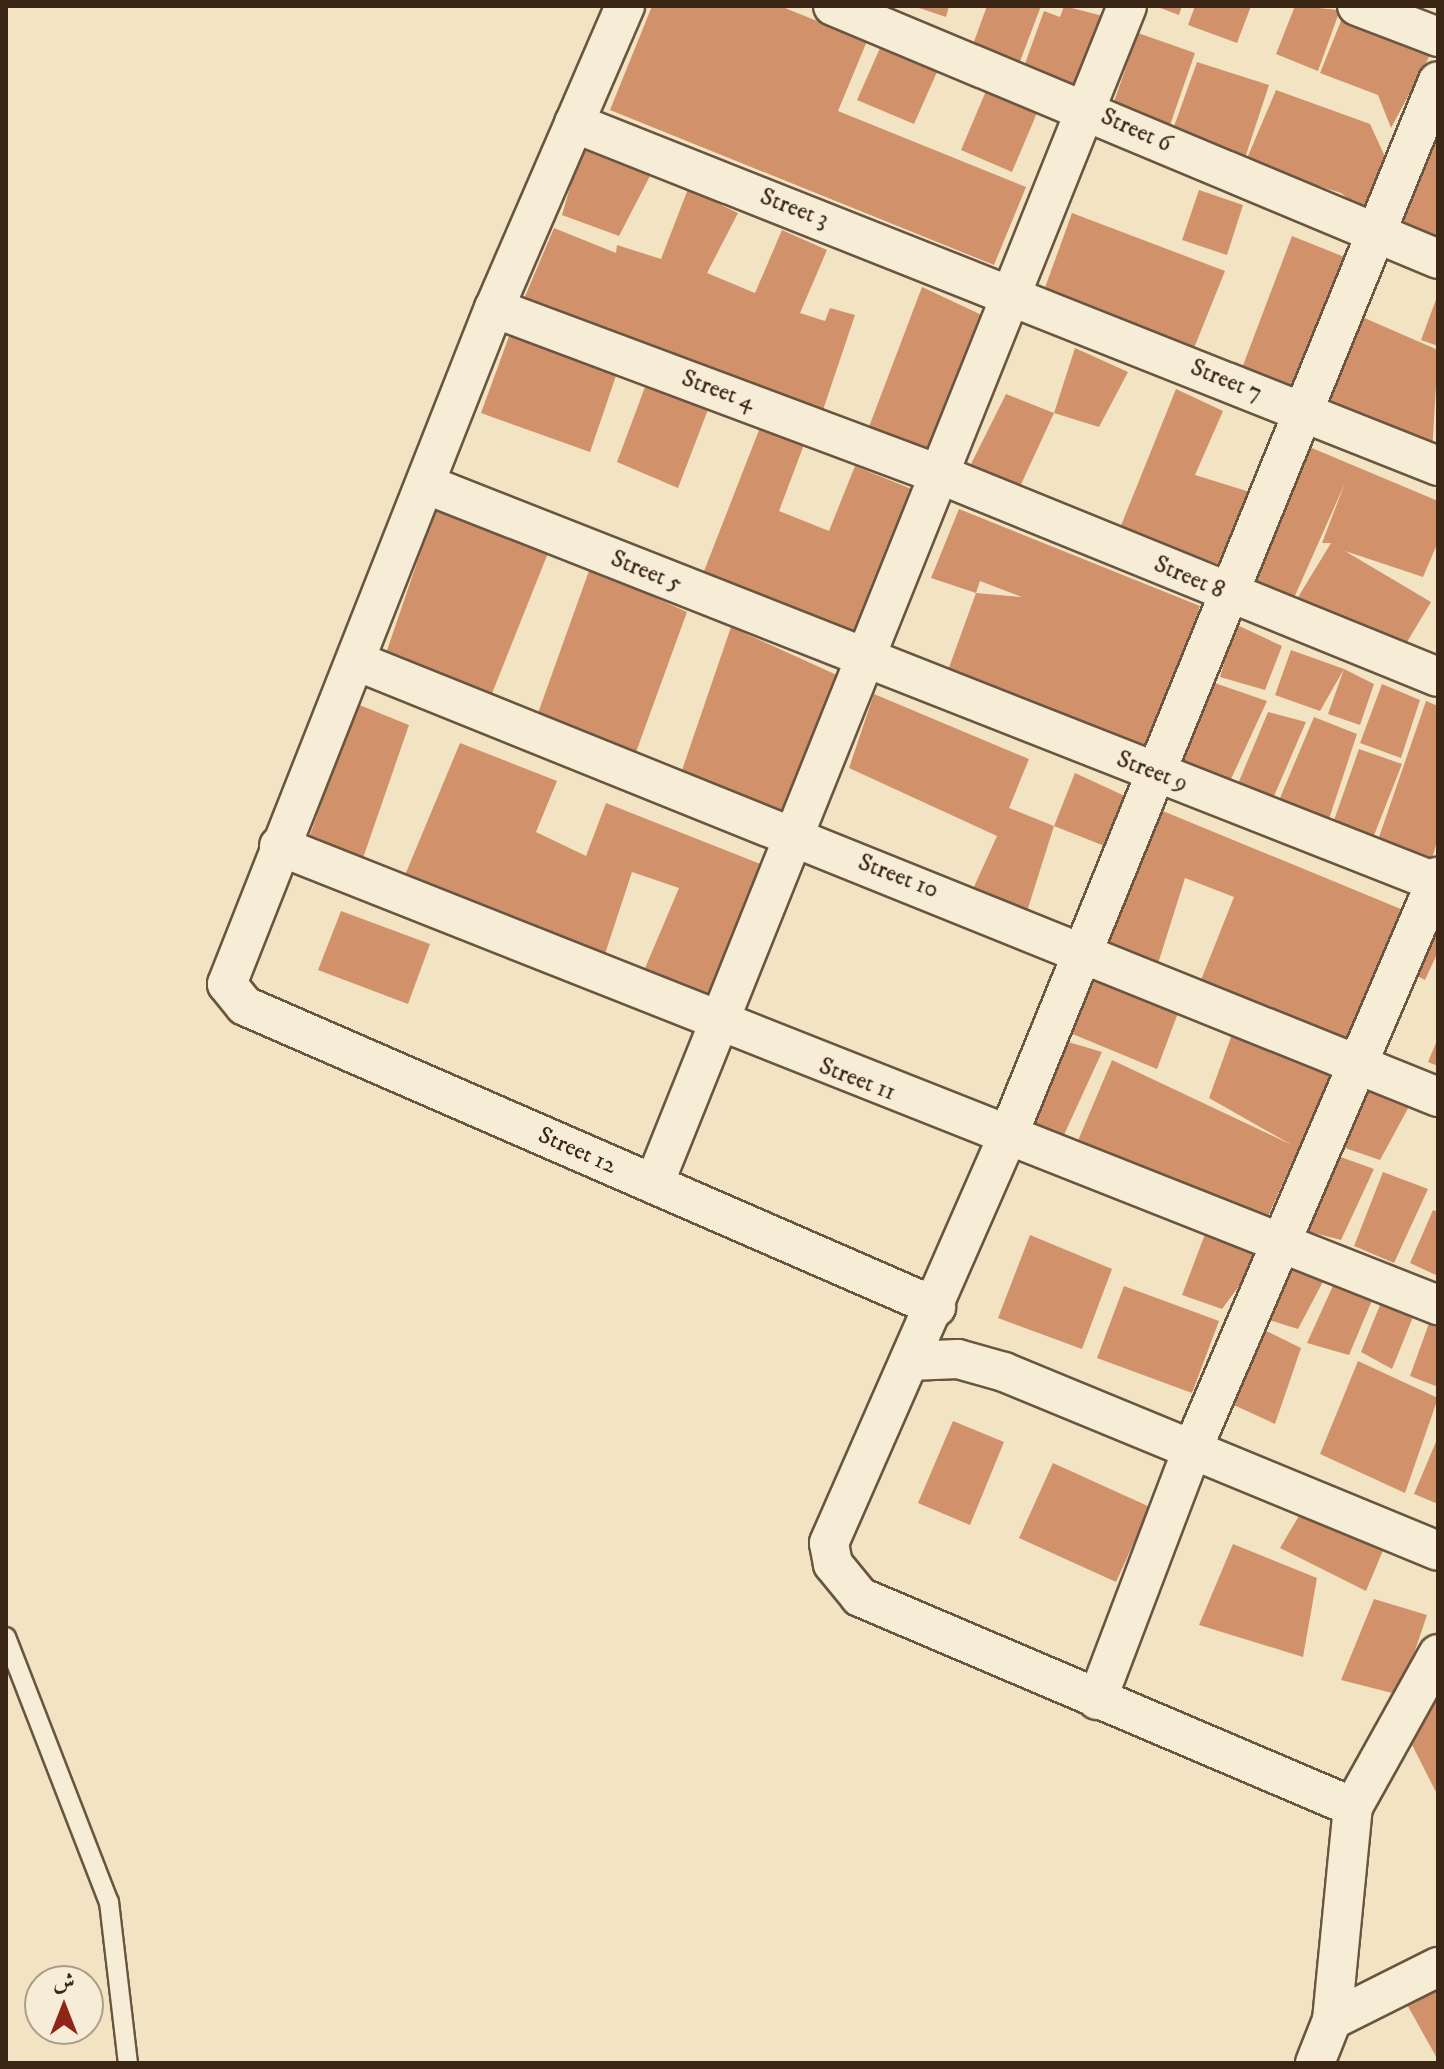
<!DOCTYPE html>
<html>
<head>
<meta charset="utf-8">
<style>
  body { margin:0 }
  #map { position:relative; width:1444px; height:2069px; overflow:hidden; background:#f2e4c2; font-family:"IM FELL DW Pica",Amiri,serif }
  div>[style] { position:absolute }
  .building>* { inset:0; background:#d1926b }
  .roads { filter:drop-shadow(2px 0 #695540) drop-shadow(-2px 0 #695540) drop-shadow(0 2px #695540) drop-shadow(0 -2px #695540) }
  .lane>* { height:18px; margin:-9px; padding:0 9px; transform-origin:9px; border-radius:9px; background:#f7edd7 }
  .street>* { height:38px; margin:-19px; padding:0 19px; transform-origin:19px; border-radius:19px; background:#f7edd7 }
  span { translate:-50% -50%; white-space:nowrap; text-align:center; line-height:1.15; -webkit-text-stroke:7px #f7edd7; paint-order:stroke }
  .street-label { font-size:24px; color:#3b2514 }
  .frame { position:absolute; inset:0; border:8px solid #3b2514; pointer-events:none }
  .north { position:absolute; left:24px; top:1965px; width:80px; height:80px; box-sizing:border-box; background:#f7edd7; border:2px solid #ac9d89; border-radius:50%; rotate:0deg; font-size:22px; font-weight:700; line-height:32px; text-align:center; color:#3b2514 }
  .north::after { content:''; display:block; margin:auto; width:28px; height:36px; background:#8f2418; clip-path:polygon(50% 0,100% 100%,50% 72%,0 100%) }
</style>
</head>
<body>
<div id="map">
  <div class="building">
    <i style="clip-path:polygon(652px 6px,780px 6px,867px 41px,838px 111px,1026px 187px,994px 265px,610px 110px)"></i>
    <i style="clip-path:polygon(913px 6px,949px 6px,946px 17px)"></i>
    <i style="clip-path:polygon(987px 6px,1041px 6px,1016px 72px,969px 55px)"></i>
    <i style="clip-path:polygon(1064px 6px,1103px 16px,1076px 92px,1022px 72px,1044px 11px,1060px 17px)"></i>
    <i style="clip-path:polygon(1155px 6px,1182px 6px,1179px 15px)"></i>
    <i style="clip-path:polygon(1195px 6px,1251px 6px,1237px 43px,1188px 25px)"></i>
    <i style="clip-path:polygon(1295px 6px,1340px 10px,1318px 71px,1276px 54px)"></i>
    <i style="clip-path:polygon(1345px 11px,1430px 55px,1391px 128px,1378px 95px,1320px 73px)"></i>
    <i style="clip-path:polygon(1138px 33px,1195px 53px,1168px 131px,1111px 110px)"></i>
    <i style="clip-path:polygon(884px 39px,941px 63px,914px 124px,857px 100px)"></i>
    <i style="clip-path:polygon(1197px 62px,1269px 85px,1243px 164px,1172px 132px)"></i>
    <i style="clip-path:polygon(994px 72px,1045px 94px,1012px 172px,961px 150px)"></i>
    <i style="clip-path:polygon(1276px 90px,1370px 124px,1387px 161px,1363px 211px,1341px 193px,1245px 163px)"></i>
    <i style="clip-path:polygon(1427px 138px,1438px 144px,1438px 249px,1393px 229px)"></i>
    <i style="clip-path:polygon(581px 149px,650px 176px,619px 236px,562px 215px)"></i>
    <i style="clip-path:polygon(688px 189px,738px 213px,707px 273px,755px 293px,782px 230px,827px 250px,800px 313px,825px 321px,830px 308px,855px 315px,822px 413px,523px 301px,554px 228px,616px 253px,617px 245px,661px 259px)"></i>
    <i style="clip-path:polygon(1199px 190px,1243px 205px,1227px 255px,1182px 240px)"></i>
    <i style="clip-path:polygon(1072px 213px,1225px 271px,1192px 353px,1042px 296px)"></i>
    <i style="clip-path:polygon(1292px 236px,1347px 258px,1296px 402px,1236px 384px)"></i>
    <i style="clip-path:polygon(922px 287px,986px 317px,927px 456px,867px 432px)"></i>
    <i style="clip-path:polygon(1438px 294px,1438px 346px,1421px 340px)"></i>
    <i style="clip-path:polygon(1353px 313px,1438px 350px,1432px 454px,1315px 403px)"></i>
    <i style="clip-path:polygon(512px 328px,619px 367px,590px 452px,481px 413px)"></i>
    <i style="clip-path:polygon(1075px 348px,1128px 372px,1099px 427px,1054px 413px)"></i>
    <i style="clip-path:polygon(648px 379px,709px 407px,678px 488px,617px 462px)"></i>
    <i style="clip-path:polygon(1176px 389px,1223px 411px,1195px 475px,1253px 493px,1226px 567px,1120px 528px)"></i>
    <i style="clip-path:polygon(1006px 394px,1054px 413px,1012px 504px,966px 474px)"></i>
    <i style="clip-path:polygon(761px 425px,805px 442px,779px 511px,829px 531px,855px 466px,914px 490px,853px 646px,699px 584px)"></i>
    <i style="clip-path:polygon(1300px 443px,1438px 501px,1438px 542px,1423px 577px,1345px 551px,1431px 602px,1389px 672px,1289px 612px,1331px 543px,1322px 543px,1345px 483px,1286px 616px,1236px 601px)"></i>
    <i style="clip-path:polygon(437px 504px,548px 553px,487px 706px,382px 665px)"></i>
    <i style="clip-path:polygon(evenodd,959px 509px,1200px 606px,1145px 756px,947px 673px,976px 593px,931px 578px,959px 509px,980px 581px,1022px 597px,976px 593px,980px 581px)"></i>
    <i style="clip-path:polygon(590px 568px,687px 612px,631px 766px,533px 727px)"></i>
    <i style="clip-path:polygon(1235px 624px,1282px 646px,1265px 690px,1220px 677px)"></i>
    <i style="clip-path:polygon(731px 627px,839px 676px,779px 823px,679px 779px)"></i>
    <i style="clip-path:polygon(1291px 650px,1344px 669px,1374px 684px,1360px 725px,1328px 714px,1344px 669px,1320px 711px,1275px 695px)"></i>
    <i style="clip-path:polygon(1206px 680px,1267px 701px,1226px 790px,1176px 781px)"></i>
    <i style="clip-path:polygon(1382px 684px,1420px 700px,1401px 758px,1360px 743px)"></i>
    <i style="clip-path:polygon(874px 694px,1029px 759px,1009px 808px,1054px 826px,1022px 927px,968px 900px,997px 836px,849px 768px)"></i>
    <i style="clip-path:polygon(1426px 701px,1438px 706px,1438px 838px,1430px 865px,1378px 840px)"></i>
    <i style="clip-path:polygon(357px 704px,409px 725px,362px 861px,306px 846px)"></i>
    <i style="clip-path:polygon(1268px 712px,1306px 722px,1274px 796px,1235px 791px)"></i>
    <i style="clip-path:polygon(1314px 717px,1357px 734px,1326px 828px,1277px 805px)"></i>
    <i style="clip-path:polygon(460px 743px,557px 781px,536px 832px,586px 856px,606px 803px,763px 865px,704px 1007px,640px 980px,679px 888px,632px 872px,603px 960px,405px 875px)"></i>
    <i style="clip-path:polygon(1359px 749px,1402px 764px,1373px 838px,1332px 826px)"></i>
    <i style="clip-path:polygon(1075px 773px,1127px 797px,1107px 847px,1054px 826px)"></i>
    <i style="clip-path:polygon(1158px 809px,1413px 914px,1351px 1055px,1197px 990px,1234px 897px,1185px 878px,1156px 970px,1101px 949px)"></i>
    <i style="clip-path:polygon(1438px 903px,1438px 952px,1425px 980px,1409px 972px)"></i>
    <i style="clip-path:polygon(341px 911px,430px 944px,408px 1004px,318px 970px)"></i>
    <i style="clip-path:polygon(1082px 960px,1181px 1005px,1157px 1069px,1058px 1028px)"></i>
    <i style="clip-path:polygon(1235px 1026px,1334px 1068px,1266px 1221px,1077px 1143px,1112px 1060px,1292px 1145px,1209px 1098px)"></i>
    <i style="clip-path:polygon(1438px 1038px,1438px 1066px,1428px 1062px)"></i>
    <i style="clip-path:polygon(1065px 1041px,1102px 1052px,1063px 1137px,1028px 1119px)"></i>
    <i style="clip-path:polygon(1362px 1079px,1412px 1101px,1380px 1160px,1339px 1146px)"></i>
    <i style="clip-path:polygon(1335px 1155px,1374px 1169px,1341px 1240px,1302px 1230px)"></i>
    <i style="clip-path:polygon(1383px 1172px,1428px 1189px,1394px 1263px,1354px 1246px)"></i>
    <i style="clip-path:polygon(1433px 1210px,1438px 1212px,1438px 1276px,1410px 1263px)"></i>
    <i style="clip-path:polygon(1205px 1234px,1262px 1255px,1222px 1309px,1182px 1295px)"></i>
    <i style="clip-path:polygon(1030px 1235px,1112px 1269px,1082px 1349px,998px 1318px)"></i>
    <i style="clip-path:polygon(1283px 1259px,1326px 1276px,1298px 1329px,1260px 1317px)"></i>
    <i style="clip-path:polygon(1336px 1279px,1376px 1291px,1349px 1355px,1307px 1343px)"></i>
    <i style="clip-path:polygon(1124px 1286px,1219px 1321px,1192px 1393px,1097px 1358px)"></i>
    <i style="clip-path:polygon(1384px 1295px,1417px 1307px,1392px 1369px,1361px 1352px)"></i>
    <i style="clip-path:polygon(1433px 1312px,1438px 1314px,1438px 1387px,1410px 1376px)"></i>
    <i style="clip-path:polygon(1258px 1327px,1301px 1348px,1275px 1424px,1225px 1401px)"></i>
    <i style="clip-path:polygon(1358px 1361px,1438px 1398px,1405px 1493px,1320px 1454px)"></i>
    <i style="clip-path:polygon(953px 1421px,1004px 1442px,970px 1525px,918px 1503px)"></i>
    <i style="clip-path:polygon(1438px 1437px,1438px 1504px,1414px 1494px)"></i>
    <i style="clip-path:polygon(1053px 1463px,1150px 1507px,1116px 1582px,1019px 1538px)"></i>
    <i style="clip-path:polygon(1319px 1482px,1397px 1517px,1366px 1591px,1280px 1548px)"></i>
    <i style="clip-path:polygon(1233px 1544px,1317px 1578px,1303px 1657px,1199px 1625px)"></i>
    <i style="clip-path:polygon(1374px 1599px,1427px 1615px,1400px 1695px,1341px 1680px)"></i>
    <i style="clip-path:polygon(1438px 1664px,1438px 1796px,1402px 1725px)"></i>
    <i style="clip-path:polygon(1438px 1983px,1438px 2060px,1405px 2001px)"></i>
  </div>
  <div class="roads">
    <div class="lane">
      <i style="left:6px;top:1637px;width:284px;rotate:68.8deg"></i>
      <i style="left:109px;top:1902px;width:162px;rotate:83.3deg"></i>
    </div>
    <div class="street">
      <i style="left:625px;top:6px;width:329px;rotate:113.4deg"></i>
      <i style="left:494px;top:308px;width:727px;rotate:111.55deg"></i>
      <i style="left:227px;top:984px;width:28px;rotate:51deg"></i>
      <i style="left:245px;top:1006px;width:754px;rotate:23.54deg"></i>
      <i style="left:833px;top:6px;width:656px;rotate:22.69deg"></i>
      <i style="left:1357px;top:6px;width:87px;rotate:20.9deg"></i>
      <i style="left:574px;top:123px;width:930px;rotate:21.65deg"></i>
      <i style="left:494px;top:308px;width:477px;rotate:20.5deg"></i>
      <i style="left:941px;top:475px;width:536px;rotate:22.12deg"></i>
      <i style="left:425px;top:484px;width:1089px;rotate:21.5deg"></i>
      <i style="left:356px;top:661px;width:1167px;rotate:21.95deg"></i>
      <i style="left:279px;top:846px;width:1247px;rotate:21.61deg"></i>
      <i style="left:654px;top:1184px;width:1269px;rotate:-68.12deg"></i>
      <i style="left:910px;top:1361px;width:48px;rotate:-2.4deg"></i>
      <i style="left:958px;top:1359px;width:48px;rotate:15.8deg"></i>
      <i style="left:1004px;top:1372px;width:469px;rotate:22.4deg"></i>
      <i style="left:1097px;top:1700px;width:267px;rotate:-69.2deg"></i>
      <i style="left:1192px;top:1450px;width:624px;rotate:-66.77deg"></i>
      <i style="left:1353px;top:1807px;width:536px;rotate:-156.93deg"></i>
      <i style="left:860px;top:1597px;width:43px;rotate:-129.3deg"></i>
      <i style="left:833px;top:1564px;width:21px;rotate:-101deg"></i>
      <i style="left:829px;top:1543px;width:442px;rotate:-66.3deg"></i>
      <i style="left:1007px;top:1138px;width:1141px;rotate:-67.82deg"></i>
      <i style="left:1332px;top:2020px;width:119px;rotate:-26.6deg"></i>
      <i style="left:1315px;top:2063px;width:46px;rotate:-68.4deg"></i>
      <i style="left:1332px;top:2020px;width:214px;rotate:-84.4deg"></i>
      <i style="left:1353px;top:1807px;width:175px;rotate:-60.9deg"></i>
    </div>
  </div>
  <div class="street-label">
    <span style="left:1136px;top:131px;rotate:24deg">Street 6</span>
    <span style="left:794px;top:209px;rotate:21deg">Street 3</span>
    <span style="left:1226px;top:381px;rotate:22deg">Street 7</span>
    <span style="left:718px;top:391px;rotate:20deg">Street 4</span>
    <span style="left:646px;top:572px;rotate:22deg">Street 5</span>
    <span style="left:1189px;top:578px;rotate:23deg">Street 8</span>
    <span style="left:1152px;top:772px;rotate:21deg">Street 9</span>
    <span style="left:898px;top:877px;rotate:21deg">Street 10</span>
    <span style="left:857px;top:1080px;rotate:21deg">Street 11</span>
    <span style="left:577px;top:1151px;rotate:24deg">Street 12</span>
  </div>
  <div class="frame"></div>
  <div class="north">ش</div>
</div>
</body>
</html>
